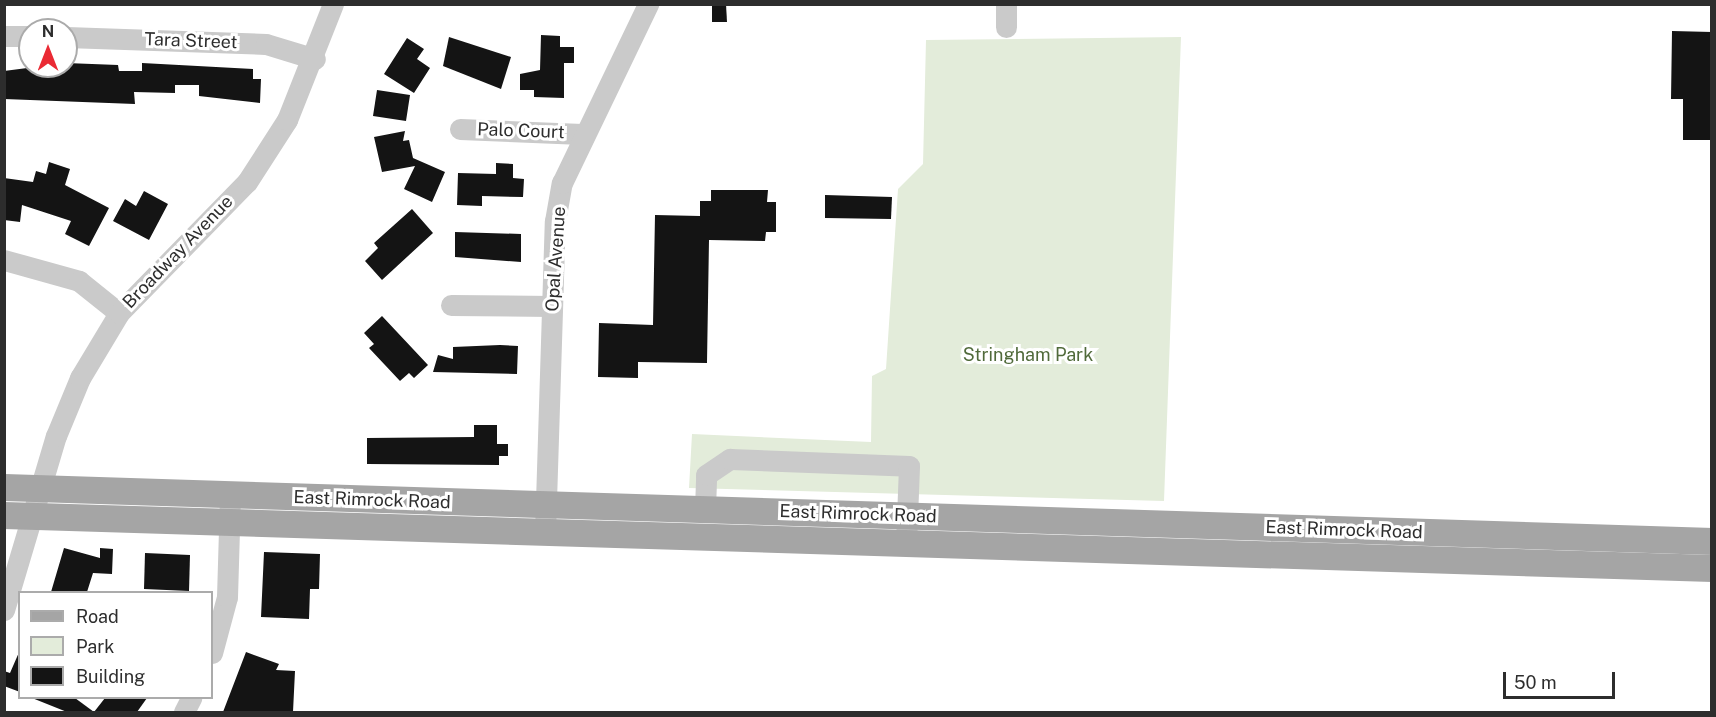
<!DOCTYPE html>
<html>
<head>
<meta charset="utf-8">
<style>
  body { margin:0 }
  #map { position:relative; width:1716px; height:717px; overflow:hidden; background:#fff; font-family:"Public Sans",sans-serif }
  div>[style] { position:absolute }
  .green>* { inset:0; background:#e3ecda }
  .building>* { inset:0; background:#141414 }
  .minor>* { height:21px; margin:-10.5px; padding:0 10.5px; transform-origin:10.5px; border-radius:10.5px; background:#cacaca }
  .major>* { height:27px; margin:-13.5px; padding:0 13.5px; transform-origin:13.5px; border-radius:13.5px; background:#a5a5a5 }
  span { translate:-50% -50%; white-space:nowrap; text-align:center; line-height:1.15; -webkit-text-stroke:6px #fff; paint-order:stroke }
  .street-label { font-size:18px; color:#2d2d2d }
  .park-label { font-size:18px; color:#506a3a }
  .frame { position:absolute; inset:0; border:6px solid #2d2d2d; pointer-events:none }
  .legend { position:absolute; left:18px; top:591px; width:195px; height:108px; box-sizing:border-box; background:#fff; border:2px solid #ababab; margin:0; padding:8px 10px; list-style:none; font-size:18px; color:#2d2d2d }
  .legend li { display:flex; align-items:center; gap:12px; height:30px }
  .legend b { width:30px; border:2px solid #ababab }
  .north { position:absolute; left:18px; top:18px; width:60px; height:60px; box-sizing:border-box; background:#fff; border:2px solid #ababab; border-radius:50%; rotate:0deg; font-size:16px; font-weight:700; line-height:24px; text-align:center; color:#2d2d2d }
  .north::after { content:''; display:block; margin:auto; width:21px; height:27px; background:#ea2a34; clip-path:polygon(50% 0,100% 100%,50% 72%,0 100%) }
  .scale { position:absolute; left:1503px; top:672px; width:112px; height:27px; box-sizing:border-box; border:3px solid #2d2d2d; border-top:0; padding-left:8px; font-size:18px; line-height:21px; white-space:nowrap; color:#2d2d2d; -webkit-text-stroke:4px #fff; paint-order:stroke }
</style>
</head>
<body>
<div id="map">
  <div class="green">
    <i style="clip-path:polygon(1181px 37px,1164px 501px,689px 488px,692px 434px,871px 442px,872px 376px,886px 369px,898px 189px,923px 164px,926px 40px)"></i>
  </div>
  <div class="building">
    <i style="clip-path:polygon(712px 4px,726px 4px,727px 22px,712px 22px)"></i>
    <i style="clip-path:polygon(1672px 31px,1712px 32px,1712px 140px,1683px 140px,1683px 99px,1671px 99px)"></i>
    <i style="clip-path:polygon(541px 35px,560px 36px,560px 47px,574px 47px,574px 63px,564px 63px,564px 98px,534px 97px,534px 90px,520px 90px,520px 74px,540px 70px)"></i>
    <i style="clip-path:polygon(449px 37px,511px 57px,501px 89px,443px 66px)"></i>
    <i style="clip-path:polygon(407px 38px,424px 49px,417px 59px,430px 68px,414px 93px,384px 74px)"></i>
    <i style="clip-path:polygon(66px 63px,118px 65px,119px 71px,142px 71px,142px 63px,253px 69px,253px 79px,261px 79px,260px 103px,199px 96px,199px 85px,175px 85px,175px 93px,134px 92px,135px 104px,4px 99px,4px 71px)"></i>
    <i style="clip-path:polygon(377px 90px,410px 95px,406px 121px,373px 116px)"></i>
    <i style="clip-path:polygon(405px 131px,403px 141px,409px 140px,413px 158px,445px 172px,432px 202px,404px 189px,415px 166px,382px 172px,374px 137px)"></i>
    <i style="clip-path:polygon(49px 162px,70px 169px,65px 185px,109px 208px,89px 246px,65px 234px,71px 221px,22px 205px,20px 222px,4px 220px,4px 178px,33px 182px,36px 171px,46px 174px)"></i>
    <i style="clip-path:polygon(496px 163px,513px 164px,513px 178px,524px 179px,523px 197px,482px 196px,482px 206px,457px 205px,458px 173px,496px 174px)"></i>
    <i style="clip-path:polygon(711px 190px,768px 190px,767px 202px,776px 202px,776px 232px,766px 232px,765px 241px,709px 240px,707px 363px,638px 362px,638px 378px,598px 377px,599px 323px,653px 325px,655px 215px,700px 216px,700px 201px,711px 201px)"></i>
    <i style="clip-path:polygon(144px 191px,168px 204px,149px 240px,113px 221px,125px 199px,136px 206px)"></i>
    <i style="clip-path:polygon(825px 195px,892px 197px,891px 219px,825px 218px)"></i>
    <i style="clip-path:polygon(412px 209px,433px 233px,382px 280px,365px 261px,378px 248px,374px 243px)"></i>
    <i style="clip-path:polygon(455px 232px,521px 234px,521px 262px,455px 257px)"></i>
    <i style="clip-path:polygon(382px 316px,428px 365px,414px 378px,409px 373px,400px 381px,369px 348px,374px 344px,364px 333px)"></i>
    <i style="clip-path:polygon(500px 345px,518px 346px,517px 374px,433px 372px,438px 355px,453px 359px,453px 347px)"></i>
    <i style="clip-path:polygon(474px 425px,497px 425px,497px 444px,508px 444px,508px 456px,499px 456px,499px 465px,367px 464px,367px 438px,474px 437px)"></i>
    <i style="clip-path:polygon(64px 548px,100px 558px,100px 548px,113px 549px,112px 574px,93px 573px,87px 592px,51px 592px)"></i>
    <i style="clip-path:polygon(264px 552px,320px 554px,319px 589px,310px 589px,309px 619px,261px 617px)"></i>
    <i style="clip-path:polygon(145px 553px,190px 555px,189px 591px,144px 589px)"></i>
    <i style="clip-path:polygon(20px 650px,20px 692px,4px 686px,4px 671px,10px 673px)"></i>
    <i style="clip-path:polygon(246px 652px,279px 664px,276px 670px,295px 671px,293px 712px,223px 712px)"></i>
    <i style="clip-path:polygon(32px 698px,75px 698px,94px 712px,67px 712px)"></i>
    <i style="clip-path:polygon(105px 698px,147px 698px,137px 712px,94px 712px)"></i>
  </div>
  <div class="minor">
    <i style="left:1006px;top:4px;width:23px;rotate:90deg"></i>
    <i style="left:4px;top:36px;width:26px"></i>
    <i style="left:66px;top:37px;width:200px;rotate:2deg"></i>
    <i style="left:266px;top:44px;width:51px;rotate:17deg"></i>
    <i style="left:460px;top:129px;width:122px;rotate:2.3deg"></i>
    <i style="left:4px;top:260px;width:78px;rotate:15.6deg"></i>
    <i style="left:79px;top:281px;width:51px;rotate:38.7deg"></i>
    <i style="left:451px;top:305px;width:101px;rotate:0.6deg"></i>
    <i style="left:705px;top:509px;width:34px;rotate:-88deg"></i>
    <i style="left:706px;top:475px;width:29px;rotate:-34deg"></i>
    <i style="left:730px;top:459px;width:179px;rotate:2.2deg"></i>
    <i style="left:909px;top:466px;width:78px;rotate:92.2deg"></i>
    <i style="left:545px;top:533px;width:312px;rotate:-88.2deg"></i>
    <i style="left:555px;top:221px;width:39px;rotate:-80deg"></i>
    <i style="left:562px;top:183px;width:199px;rotate:-64.3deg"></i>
    <i style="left:4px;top:610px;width:182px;rotate:-73.4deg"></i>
    <i style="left:56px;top:436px;width:63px;rotate:-67.5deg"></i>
    <i style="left:80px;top:378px;width:76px;rotate:-59deg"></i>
    <i style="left:119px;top:313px;width:183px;rotate:-45.7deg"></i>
    <i style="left:247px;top:182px;width:74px;rotate:-57.2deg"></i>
    <i style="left:287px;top:120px;width:125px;rotate:-68.4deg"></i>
    <i style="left:212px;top:653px;width:58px;rotate:-75deg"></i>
    <i style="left:227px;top:597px;width:101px;rotate:-88.3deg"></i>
    <i style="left:184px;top:712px;width:16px;rotate:-63deg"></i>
  </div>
  <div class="major">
    <i style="left:4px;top:487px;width:1709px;rotate:1.81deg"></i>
    <i style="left:4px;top:515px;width:1709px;rotate:1.78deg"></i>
  </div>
  <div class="street-label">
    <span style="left:191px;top:41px;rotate:2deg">Tara Street</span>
    <span style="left:521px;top:131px;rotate:2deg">Palo Court</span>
    <span style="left:178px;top:252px;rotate:-46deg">Broadway Avenue</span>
    <span style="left:556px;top:259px;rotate:-86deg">Opal Avenue</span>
    <span style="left:372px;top:500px;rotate:2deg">East Rimrock Road</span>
    <span style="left:858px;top:514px;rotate:2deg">East Rimrock Road</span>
    <span style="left:1344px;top:530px;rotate:2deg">East Rimrock Road</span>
  </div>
  <div class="park-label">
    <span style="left:1028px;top:355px">Stringham Park</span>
  </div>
  <div class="frame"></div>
  <ul class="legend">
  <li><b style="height:8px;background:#a5a5a5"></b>Road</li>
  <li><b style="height:16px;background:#e3ecda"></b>Park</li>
  <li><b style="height:16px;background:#141414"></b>Building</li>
  </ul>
  <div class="north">N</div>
  <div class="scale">50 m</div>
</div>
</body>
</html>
